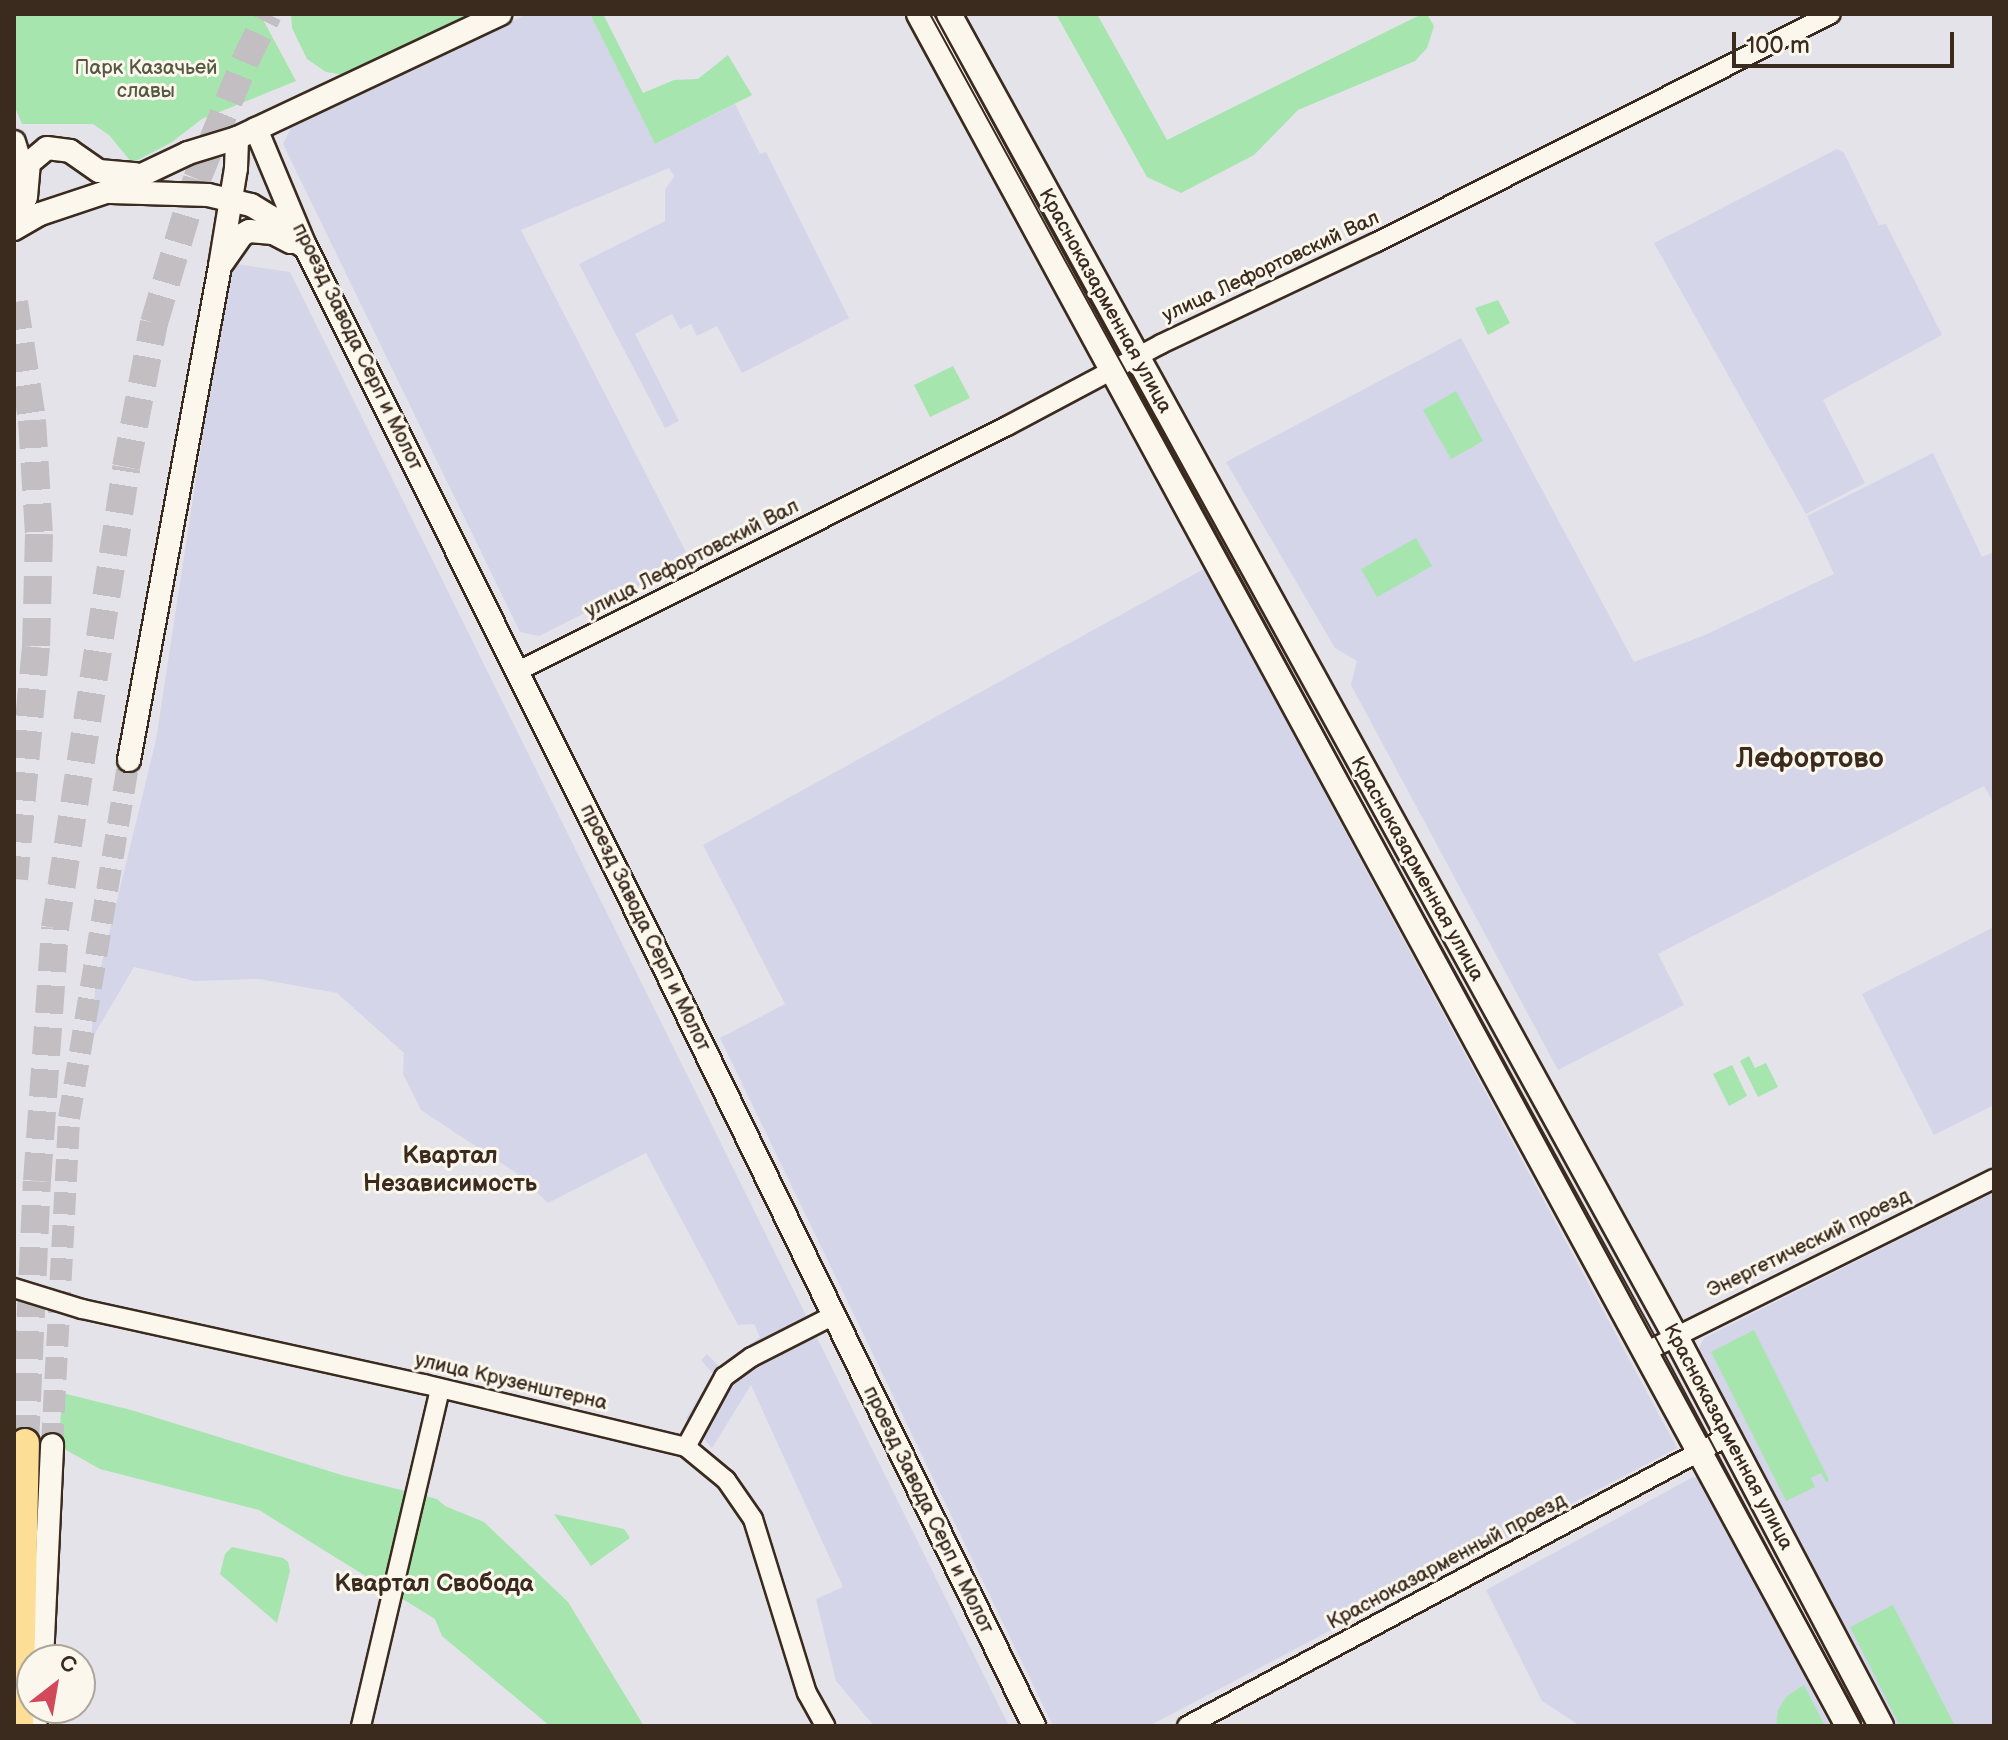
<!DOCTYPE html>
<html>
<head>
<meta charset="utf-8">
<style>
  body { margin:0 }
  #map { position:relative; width:2008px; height:1740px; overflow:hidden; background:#e4e3ea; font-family:"Balsamiq Sans",sans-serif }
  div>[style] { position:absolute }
  .built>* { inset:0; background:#d4d5e8 }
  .green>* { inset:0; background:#a6e5ad }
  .tertiary-tunnel>* { height:22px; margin-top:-11px; transform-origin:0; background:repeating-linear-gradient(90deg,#c2bec1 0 22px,transparent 0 33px) }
  .primary-tunnel>* { height:28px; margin-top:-14px; transform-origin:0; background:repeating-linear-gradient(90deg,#c2bec1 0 28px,transparent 0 42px) }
  .roads { filter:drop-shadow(2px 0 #3b2a1e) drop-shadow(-2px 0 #3b2a1e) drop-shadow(0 2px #3b2a1e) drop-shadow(0 -2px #3b2a1e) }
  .minor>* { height:18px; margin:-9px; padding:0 9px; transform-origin:9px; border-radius:9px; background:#fbf7ec }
  .tertiary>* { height:22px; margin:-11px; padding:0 11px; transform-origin:11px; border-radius:11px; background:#fbf7ec }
  .secondary>* { height:24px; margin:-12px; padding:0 12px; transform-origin:12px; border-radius:12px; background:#fbf7ec }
  .primary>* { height:28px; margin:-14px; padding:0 14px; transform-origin:14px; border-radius:14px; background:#fcde96 }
  .tram>* { height:2px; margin:-1px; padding:0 1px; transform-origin:1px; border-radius:1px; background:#3b2a1e }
  span { translate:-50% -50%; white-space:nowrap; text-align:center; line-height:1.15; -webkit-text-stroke:6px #fbf7ec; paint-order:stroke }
  .park-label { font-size:20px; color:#565942 }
  .street-label { font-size:20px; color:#3b2a1e }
  .quarter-label { font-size:24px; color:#3b2a1e; font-weight:700 }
  .district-label { font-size:28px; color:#3b2a1e; font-weight:700 }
  .frame { position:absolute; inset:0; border:16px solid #3b2a1e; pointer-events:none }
  .north { position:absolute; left:16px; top:1644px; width:80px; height:80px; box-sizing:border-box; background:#fbf7ec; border:2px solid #aea59a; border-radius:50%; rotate:31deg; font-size:22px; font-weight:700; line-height:32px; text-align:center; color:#3b2a1e }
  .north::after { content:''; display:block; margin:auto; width:28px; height:36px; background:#d1495b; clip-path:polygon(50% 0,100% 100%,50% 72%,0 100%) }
  .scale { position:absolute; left:1732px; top:32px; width:222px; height:36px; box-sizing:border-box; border:4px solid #3b2a1e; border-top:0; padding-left:10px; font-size:24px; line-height:28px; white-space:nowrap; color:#3b2a1e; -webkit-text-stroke:6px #fbf7ec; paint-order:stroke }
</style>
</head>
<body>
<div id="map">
  <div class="built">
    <i style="clip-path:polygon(527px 14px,590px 14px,655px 144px,735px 104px,760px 154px,766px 152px,849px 318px,742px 373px,717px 326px,697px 336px,691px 324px,680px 329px,672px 314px,635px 334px,679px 421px,665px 428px,579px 264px,665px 221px,665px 190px,674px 176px,669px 168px,521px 230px,690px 560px,539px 636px,520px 632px,283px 144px,291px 128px)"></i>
    <i style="clip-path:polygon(1837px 149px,1844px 153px,1879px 225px,1886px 224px,1942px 335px,1823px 400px,1865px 483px,1806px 514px,1654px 243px)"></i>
    <i style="clip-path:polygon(229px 263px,290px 272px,1009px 1726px,874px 1726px,836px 1681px,816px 1599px,843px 1587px,751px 1385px,712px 1448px,686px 1418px,713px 1374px,701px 1360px,707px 1354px,719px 1366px,760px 1337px,754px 1324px,738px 1325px,646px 1153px,548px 1203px,515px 1172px,421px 1110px,403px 1074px,404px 1053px,337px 993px,259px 979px,195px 981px,134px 967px,91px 1040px,95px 991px,156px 740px)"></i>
    <i style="clip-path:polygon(1461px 338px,1634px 662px,1705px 635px,1834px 574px,1807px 516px,1933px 453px,1982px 557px,1994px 552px,1994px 804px,1984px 786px,1658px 954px,1684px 1005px,1558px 1070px,1351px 685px,1357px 661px,1335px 648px,1226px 462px)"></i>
    <i style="clip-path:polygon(1204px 569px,1677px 1448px,1149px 1726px,1053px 1726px,720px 1038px,785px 1004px,703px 845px)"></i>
    <i style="clip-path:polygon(1994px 927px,1994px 1105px,1934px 1135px,1862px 994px)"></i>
    <i style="clip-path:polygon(1994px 1192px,1994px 1726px,1890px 1726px,1696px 1355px,1704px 1338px)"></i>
    <i style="clip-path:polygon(1693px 1477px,1704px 1480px,1830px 1726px,1580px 1726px,1542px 1701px,1486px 1590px)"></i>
  </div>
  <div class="green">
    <i style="clip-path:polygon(14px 14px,260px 14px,296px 81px,202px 119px,172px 142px,132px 163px,109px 135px,93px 124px,22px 124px,14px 105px)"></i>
    <i style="clip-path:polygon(291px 14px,480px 14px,363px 72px,344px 75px,326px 72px,307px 59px,292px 28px)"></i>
    <i style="clip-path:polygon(590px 14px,603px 14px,643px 93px,674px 80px,698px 79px,728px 55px,752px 95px,655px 144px)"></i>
    <i style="clip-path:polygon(1056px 14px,1097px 14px,1167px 140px,1422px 14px,1427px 14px,1434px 26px,1427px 48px,1415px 61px,1298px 110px,1254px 155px,1181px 193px,1147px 177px)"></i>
    <i style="clip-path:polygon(1498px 300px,1510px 323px,1488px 335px,1475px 308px)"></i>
    <i style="clip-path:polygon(953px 366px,970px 398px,930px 417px,914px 385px)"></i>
    <i style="clip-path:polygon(1456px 391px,1483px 441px,1451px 459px,1423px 410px)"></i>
    <i style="clip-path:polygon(1416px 538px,1432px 566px,1377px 597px,1361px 569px)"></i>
    <i style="clip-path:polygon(1749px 1056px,1755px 1068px,1766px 1063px,1778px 1087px,1758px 1097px,1740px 1061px)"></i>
    <i style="clip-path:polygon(1732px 1065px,1747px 1096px,1729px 1106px,1713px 1074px)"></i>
    <i style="clip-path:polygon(1754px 1330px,1829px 1480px,1826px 1482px,1821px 1473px,1811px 1478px,1815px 1487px,1786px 1501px,1711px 1352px)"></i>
    <i style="clip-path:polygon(62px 1393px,131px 1410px,345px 1476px,437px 1499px,445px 1506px,484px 1522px,568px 1602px,644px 1726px,550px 1726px,442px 1636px,435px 1619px,259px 1510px,100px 1469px,59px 1446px)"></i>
    <i style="clip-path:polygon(554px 1514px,624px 1529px,630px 1538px,591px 1566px)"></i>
    <i style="clip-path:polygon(232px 1547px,283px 1558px,288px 1562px,290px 1571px,277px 1623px,220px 1574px,225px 1554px)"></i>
    <i style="clip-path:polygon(1893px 1605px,1955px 1726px,1900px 1726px,1850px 1627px)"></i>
    <i style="clip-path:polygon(1804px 1685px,1825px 1726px,1776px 1726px,1778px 1710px,1787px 1696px)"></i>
  </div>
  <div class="tertiary-tunnel">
    <i style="left:52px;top:1445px;width:327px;rotate:-87deg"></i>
    <i style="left:69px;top:1118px;width:363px;rotate:-80.5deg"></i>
  </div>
  <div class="primary-tunnel">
    <i style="left:14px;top:302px;width:119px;rotate:81.3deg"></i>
    <i style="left:32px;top:420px;width:114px;rotate:86.5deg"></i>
    <i style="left:39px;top:534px;width:113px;rotate:91.5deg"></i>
    <i style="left:36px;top:647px;width:233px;rotate:95.4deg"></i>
    <i style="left:25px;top:1443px;width:262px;rotate:-87.4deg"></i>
    <i style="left:37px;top:1181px;width:254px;rotate:-85.9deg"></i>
    <i style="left:55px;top:928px;width:466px;rotate:-81.2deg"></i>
    <i style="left:126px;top:467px;width:147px;rotate:-79deg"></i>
    <i style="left:154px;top:323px;width:150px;rotate:-73.4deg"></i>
    <i style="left:197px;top:179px;width:130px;rotate:-67.8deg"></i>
    <i style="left:246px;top:59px;width:50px;rotate:-63.9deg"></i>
  </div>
  <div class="roads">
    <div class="minor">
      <i style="left:518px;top:671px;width:547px;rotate:-26.61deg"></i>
      <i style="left:1007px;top:426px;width:174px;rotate:-28deg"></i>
      <i style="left:1161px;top:344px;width:237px;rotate:-25.3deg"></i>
      <i style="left:1375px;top:243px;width:510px;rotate:-26.67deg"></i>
      <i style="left:14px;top:1288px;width:71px;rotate:17.2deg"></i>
      <i style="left:82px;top:1309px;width:350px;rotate:12.4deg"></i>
      <i style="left:424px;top:1384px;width:269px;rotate:13.5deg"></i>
      <i style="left:686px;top:1447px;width:52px;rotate:39.5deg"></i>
      <i style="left:726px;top:1480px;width:47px;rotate:55.3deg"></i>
      <i style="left:753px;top:1519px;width:182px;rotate:72.8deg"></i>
      <i style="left:807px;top:1693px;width:38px;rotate:61deg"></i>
      <i style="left:1645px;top:1352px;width:390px;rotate:-26.4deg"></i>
      <i style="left:686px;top:1447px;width:80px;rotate:-61.5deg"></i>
      <i style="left:724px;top:1377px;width:34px;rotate:-36deg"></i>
      <i style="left:752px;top:1357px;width:90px;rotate:-27.1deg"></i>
      <i style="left:361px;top:1726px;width:346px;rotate:-76.8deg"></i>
      <i style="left:1187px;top:1726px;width:612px;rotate:-28.16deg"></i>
    </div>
    <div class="tertiary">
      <i style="left:256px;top:129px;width:127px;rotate:67.3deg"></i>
      <i style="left:305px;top:246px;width:778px;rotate:63.5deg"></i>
      <i style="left:652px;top:942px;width:872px;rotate:64.02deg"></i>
      <i style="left:14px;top:142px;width:38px;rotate:73deg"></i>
      <i style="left:111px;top:192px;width:97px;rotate:1.8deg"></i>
      <i style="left:208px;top:195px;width:44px;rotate:13.1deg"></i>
      <i style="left:251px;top:205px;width:23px;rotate:31deg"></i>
      <i style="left:271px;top:217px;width:41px;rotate:43deg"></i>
      <i style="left:14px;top:226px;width:31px;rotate:-68deg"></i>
      <i style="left:26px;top:197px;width:34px;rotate:-85deg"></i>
      <i style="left:29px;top:163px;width:23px;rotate:-40deg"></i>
      <i style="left:47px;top:148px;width:23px;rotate:7deg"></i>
      <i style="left:70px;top:151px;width:35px;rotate:35deg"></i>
      <i style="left:99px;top:171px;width:37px;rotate:5deg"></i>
      <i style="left:14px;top:229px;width:30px;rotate:-30deg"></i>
      <i style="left:40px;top:214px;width:70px;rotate:-18.4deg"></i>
      <i style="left:106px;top:192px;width:91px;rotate:-25.4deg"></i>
      <i style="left:188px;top:153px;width:51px;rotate:-17deg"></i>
      <i style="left:237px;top:138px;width:291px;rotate:-25.2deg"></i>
      <i style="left:223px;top:262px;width:33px;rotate:-55deg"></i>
      <i style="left:242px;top:235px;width:8px;rotate:-30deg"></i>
      <i style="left:249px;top:231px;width:24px;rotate:5deg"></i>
      <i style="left:273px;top:233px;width:20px;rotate:27deg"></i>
      <i style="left:129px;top:760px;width:502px;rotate:-79.56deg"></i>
      <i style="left:220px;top:266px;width:99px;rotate:-80.7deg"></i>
      <i style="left:236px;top:168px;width:30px;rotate:-88deg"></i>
      <i style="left:42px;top:1660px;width:215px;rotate:-87.3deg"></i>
      <i style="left:35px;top:1726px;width:18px;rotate:-81deg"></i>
    </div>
    <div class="secondary">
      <i style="left:919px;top:14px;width:1948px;rotate:61.51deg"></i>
      <i style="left:949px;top:14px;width:1507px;rotate:61.21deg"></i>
      <i style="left:1675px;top:1335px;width:442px;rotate:62.2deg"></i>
    </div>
    <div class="primary">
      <i style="left:19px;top:1726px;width:283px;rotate:-88.8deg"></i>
    </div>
  </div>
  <div class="tram">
    <i style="left:930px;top:14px;width:1517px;rotate:61.27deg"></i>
    <i style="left:1659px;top:1344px;width:433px;rotate:62deg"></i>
  </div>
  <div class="park-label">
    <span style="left:146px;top:80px">Парк Казачьей<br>славы</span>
  </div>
  <div class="street-label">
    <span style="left:1271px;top:267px;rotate:-25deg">улица Лефортовский Вал</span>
    <span style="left:1105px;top:301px;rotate:61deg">Красноказарменная улица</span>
    <span style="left:357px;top:347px;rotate:64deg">проезд Завода Серп и Молот</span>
    <span style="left:692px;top:559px;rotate:-27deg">улица Лефортовский Вал</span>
    <span style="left:1417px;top:869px;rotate:61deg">Красноказарменная улица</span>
    <span style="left:645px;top:928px;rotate:64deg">проезд Завода Серп и Молот</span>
    <span style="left:1809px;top:1244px;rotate:-26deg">Энергетический проезд</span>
    <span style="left:511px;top:1382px;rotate:13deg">улица Крузенштерна</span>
    <span style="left:1728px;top:1437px;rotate:62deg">Красноказарменная улица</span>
    <span style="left:928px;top:1510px;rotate:64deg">проезд Завода Серп и Молот</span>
    <span style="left:1447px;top:1562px;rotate:-28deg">Красноказарменный проезд</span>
  </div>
  <div class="quarter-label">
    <span style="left:450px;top:1170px">Квартал<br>Независимость</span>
    <span style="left:434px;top:1584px">Квартал Свобода</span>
  </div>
  <div class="district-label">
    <span style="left:1810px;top:759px">Лефортово</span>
  </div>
  <div class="frame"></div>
  <div class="north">С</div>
  <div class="scale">100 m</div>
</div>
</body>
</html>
